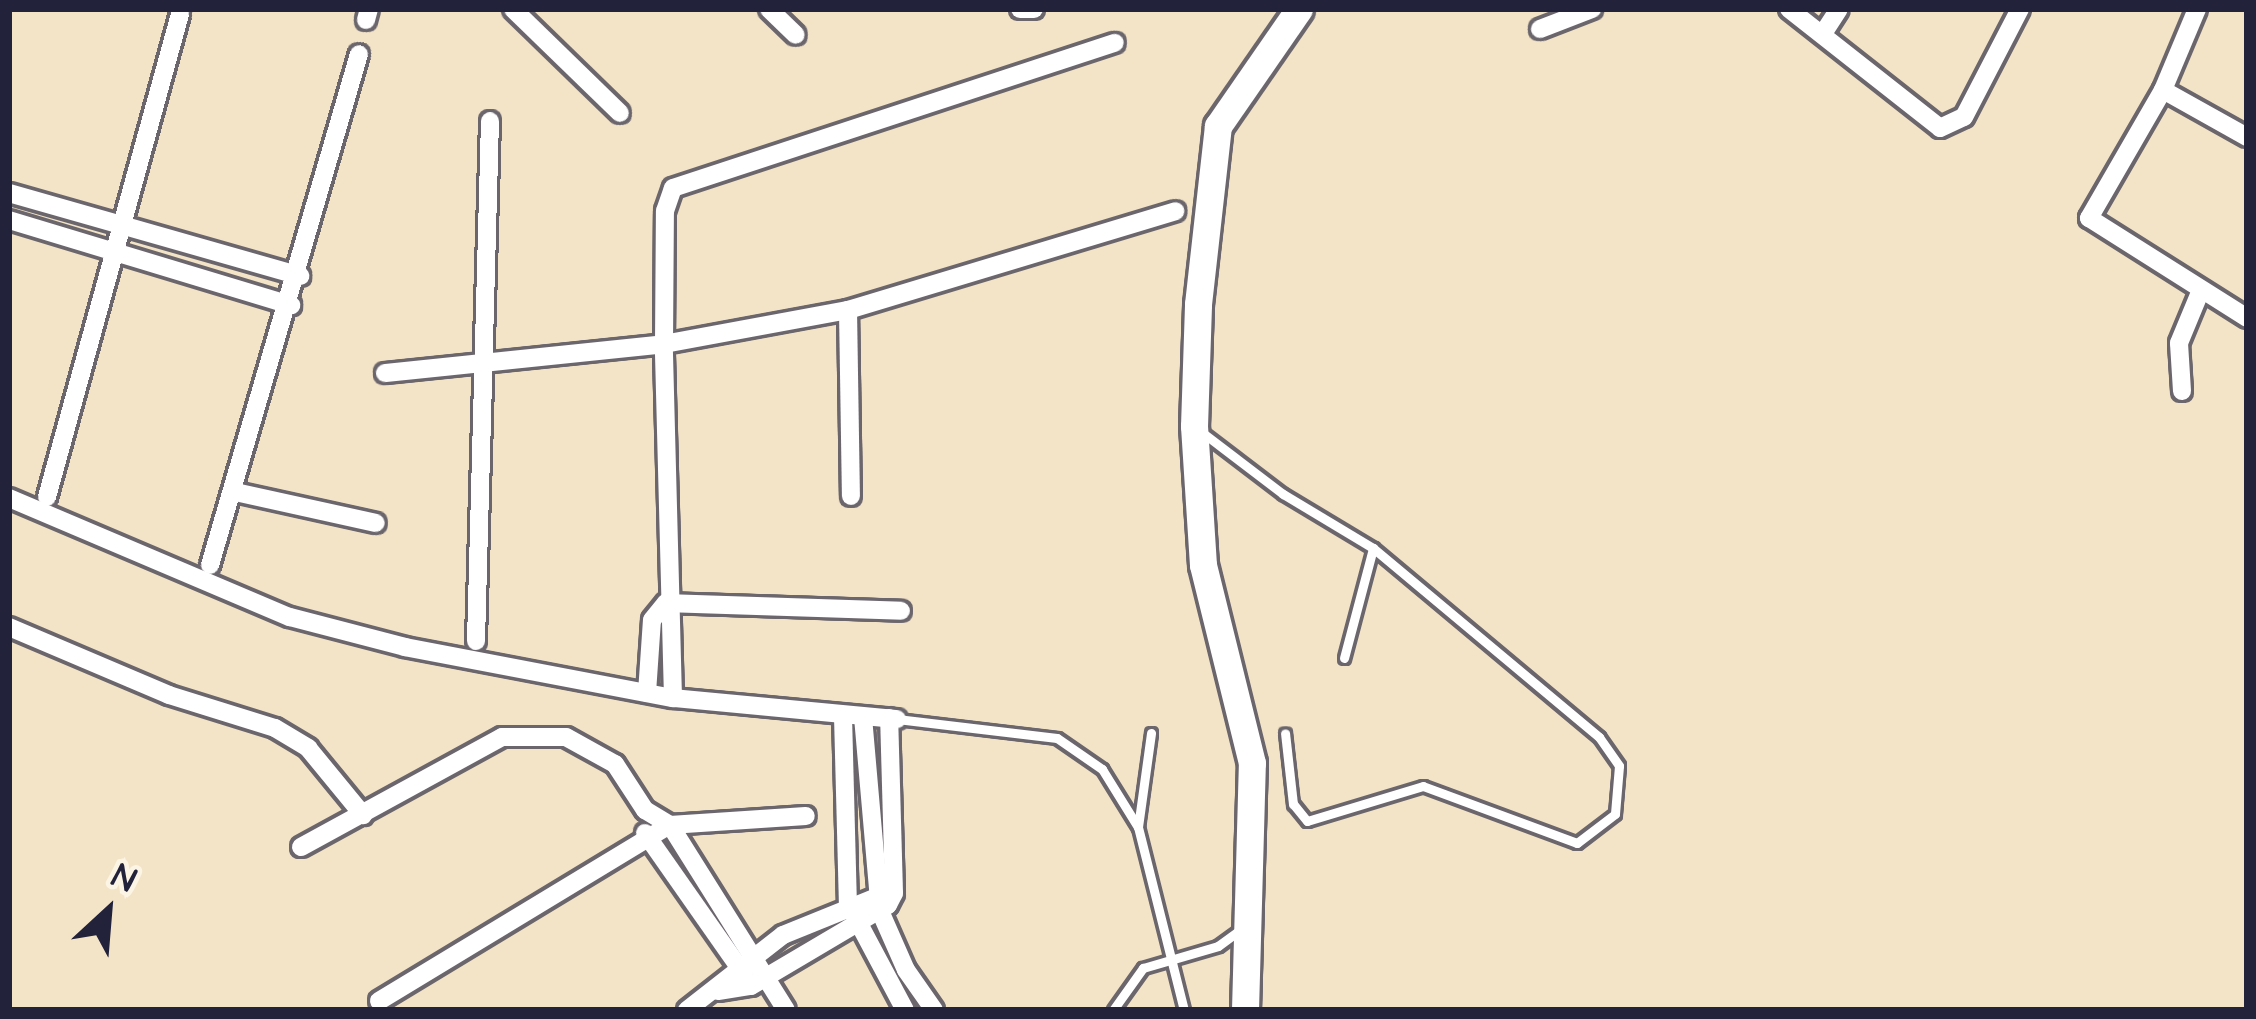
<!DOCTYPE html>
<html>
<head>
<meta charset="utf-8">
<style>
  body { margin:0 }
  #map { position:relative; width:2256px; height:1019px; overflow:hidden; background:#f3e4c8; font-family:"Architects Daughter",sans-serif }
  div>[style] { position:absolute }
  .roads { filter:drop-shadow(3px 0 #6b666c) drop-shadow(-3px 0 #6b666c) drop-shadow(0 3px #6b666c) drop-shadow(0 -3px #6b666c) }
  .service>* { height:9px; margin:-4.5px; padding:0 4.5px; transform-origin:4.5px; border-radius:4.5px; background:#fff }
  .minor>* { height:18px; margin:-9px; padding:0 9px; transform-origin:9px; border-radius:9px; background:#fff }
  .secondary>* { height:27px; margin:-13.5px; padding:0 13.5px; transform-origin:13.5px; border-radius:13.5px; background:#fff }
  span { translate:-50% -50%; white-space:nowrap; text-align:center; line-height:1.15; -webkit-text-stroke:10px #fcf5e5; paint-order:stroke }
  .frame { position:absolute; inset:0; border:12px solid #22223b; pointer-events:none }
  .north { position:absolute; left:48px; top:851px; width:120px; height:120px; -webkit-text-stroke:9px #fcf5e5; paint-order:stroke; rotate:26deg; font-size:33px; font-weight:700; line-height:48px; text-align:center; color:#22223b }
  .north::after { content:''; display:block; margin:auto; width:42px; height:54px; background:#22223b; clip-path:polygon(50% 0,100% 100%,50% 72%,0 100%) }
</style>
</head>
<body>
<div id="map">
  <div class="roads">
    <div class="service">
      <i style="left:1199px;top:430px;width:106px;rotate:37.3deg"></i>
      <i style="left:1283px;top:494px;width:105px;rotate:31deg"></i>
      <i style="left:1373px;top:548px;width:295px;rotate:39.9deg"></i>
      <i style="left:1599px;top:737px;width:35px;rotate:55deg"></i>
      <i style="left:1619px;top:766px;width:48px;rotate:94.8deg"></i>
      <i style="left:1615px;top:814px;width:48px;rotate:142.7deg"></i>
      <i style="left:1577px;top:843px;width:164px;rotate:-159.7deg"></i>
      <i style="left:1423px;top:786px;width:121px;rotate:163.2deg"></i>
      <i style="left:1307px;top:821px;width:22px;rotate:-129deg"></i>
      <i style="left:1293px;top:804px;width:71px;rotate:-96.4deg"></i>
      <i style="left:1344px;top:658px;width:114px;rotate:-75.2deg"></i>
      <i style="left:897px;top:719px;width:161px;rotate:6.8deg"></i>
      <i style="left:1057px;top:738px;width:55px;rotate:34.6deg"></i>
      <i style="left:1102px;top:769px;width:68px;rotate:58.2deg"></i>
      <i style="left:1138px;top:827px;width:189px;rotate:75.9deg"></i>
      <i style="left:1138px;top:827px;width:95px;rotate:-82.1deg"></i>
      <i style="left:1113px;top:1010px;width:52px;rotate:-54.5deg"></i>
      <i style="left:1143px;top:968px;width:78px;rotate:-16.3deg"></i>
      <i style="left:1218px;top:946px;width:26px;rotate:-36deg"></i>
    </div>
    <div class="minor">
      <i style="left:513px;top:9px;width:149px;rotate:44.2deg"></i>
      <i style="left:769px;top:9px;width:37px;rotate:44deg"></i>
      <i style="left:1020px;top:9px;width:14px"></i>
      <i style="left:1789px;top:9px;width:192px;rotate:38.2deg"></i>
      <i style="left:1940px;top:128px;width:26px;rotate:-25deg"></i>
      <i style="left:1964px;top:117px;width:122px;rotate:-62.6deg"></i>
      <i style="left:2197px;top:9px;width:88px;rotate:112.8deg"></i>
      <i style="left:2163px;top:90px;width:148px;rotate:120deg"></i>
      <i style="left:2089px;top:218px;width:187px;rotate:32.3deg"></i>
      <i style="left:366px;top:20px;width:11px;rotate:-75deg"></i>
      <i style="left:1540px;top:29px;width:56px;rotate:-21deg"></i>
      <i style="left:1824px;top:32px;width:27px;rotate:-57deg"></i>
      <i style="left:2163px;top:90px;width:96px;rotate:29.2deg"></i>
      <i style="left:9px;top:193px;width:303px;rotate:15.9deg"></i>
      <i style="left:9px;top:220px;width:295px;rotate:16.8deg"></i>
      <i style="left:848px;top:310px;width:186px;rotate:89.1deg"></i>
      <i style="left:385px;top:373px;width:281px;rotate:-5.9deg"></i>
      <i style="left:664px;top:344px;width:187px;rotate:-10.5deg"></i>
      <i style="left:848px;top:310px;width:342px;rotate:-16.8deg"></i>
      <i style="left:2182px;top:391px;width:48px;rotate:-93.6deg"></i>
      <i style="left:2179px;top:343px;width:57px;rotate:-67.5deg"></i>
      <i style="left:235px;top:492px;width:144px;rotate:12.4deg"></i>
      <i style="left:47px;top:497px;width:501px;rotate:-74.6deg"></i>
      <i style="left:9px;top:498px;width:305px;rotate:23deg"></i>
      <i style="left:290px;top:617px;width:119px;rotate:14.6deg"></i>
      <i style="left:405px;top:647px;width:273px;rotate:10.8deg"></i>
      <i style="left:673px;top:698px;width:225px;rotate:5.4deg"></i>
      <i style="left:210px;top:565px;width:532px;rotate:-73.74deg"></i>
      <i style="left:666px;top:603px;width:235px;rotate:1.9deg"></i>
      <i style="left:9px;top:627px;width:174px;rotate:23deg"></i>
      <i style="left:169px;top:695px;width:111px;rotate:17.3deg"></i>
      <i style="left:275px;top:728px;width:39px;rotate:31deg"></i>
      <i style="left:308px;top:748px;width:87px;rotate:50.6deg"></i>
      <i style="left:476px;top:641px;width:520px;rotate:-88.46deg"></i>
      <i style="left:647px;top:693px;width:73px;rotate:-86.1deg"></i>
      <i style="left:652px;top:620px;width:22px;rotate:-51deg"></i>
      <i style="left:673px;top:698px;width:354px;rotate:-91.5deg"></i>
      <i style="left:664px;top:344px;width:133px;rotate:-89.6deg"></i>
      <i style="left:665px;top:211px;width:24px;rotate:-71deg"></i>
      <i style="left:673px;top:188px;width:465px;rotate:-18.2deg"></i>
      <i style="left:843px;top:716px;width:187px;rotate:88.5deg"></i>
      <i style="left:848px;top:903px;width:121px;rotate:62deg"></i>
      <i style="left:863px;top:717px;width:195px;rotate:85deg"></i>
      <i style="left:880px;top:911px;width:64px;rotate:66.2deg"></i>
      <i style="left:906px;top:970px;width:49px;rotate:55deg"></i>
      <i style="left:645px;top:833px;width:174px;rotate:55deg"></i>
      <i style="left:301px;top:847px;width:229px;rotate:-28.7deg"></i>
      <i style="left:502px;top:737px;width:64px"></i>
      <i style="left:566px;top:737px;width:56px;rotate:28.9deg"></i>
      <i style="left:615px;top:764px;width:55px;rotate:56.9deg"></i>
      <i style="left:645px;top:810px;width:29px;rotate:31deg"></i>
      <i style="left:670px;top:825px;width:218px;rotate:57.9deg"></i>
      <i style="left:718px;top:991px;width:33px;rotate:-9deg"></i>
      <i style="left:751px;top:986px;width:159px;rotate:-30.6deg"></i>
      <i style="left:888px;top:905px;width:13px;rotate:-63deg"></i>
      <i style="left:894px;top:893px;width:175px;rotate:-91.6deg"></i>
      <i style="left:379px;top:1001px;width:340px;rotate:-31.2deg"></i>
      <i style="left:670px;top:825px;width:136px;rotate:-3.8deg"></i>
      <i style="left:687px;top:1010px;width:122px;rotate:-38deg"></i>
      <i style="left:783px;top:935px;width:112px;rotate:-22deg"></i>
    </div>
    <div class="secondary">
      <i style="left:1245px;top:1010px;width:247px;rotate:-88.4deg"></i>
      <i style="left:1252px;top:763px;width:204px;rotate:-103.9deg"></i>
      <i style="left:1203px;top:565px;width:139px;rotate:-93.7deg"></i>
      <i style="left:1194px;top:426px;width:122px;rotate:-88.1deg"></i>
      <i style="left:1198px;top:304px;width:179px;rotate:-83.6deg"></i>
      <i style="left:1218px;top:126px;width:142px;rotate:-55.3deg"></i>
    </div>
  </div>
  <div class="frame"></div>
  <div class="north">N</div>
</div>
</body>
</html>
